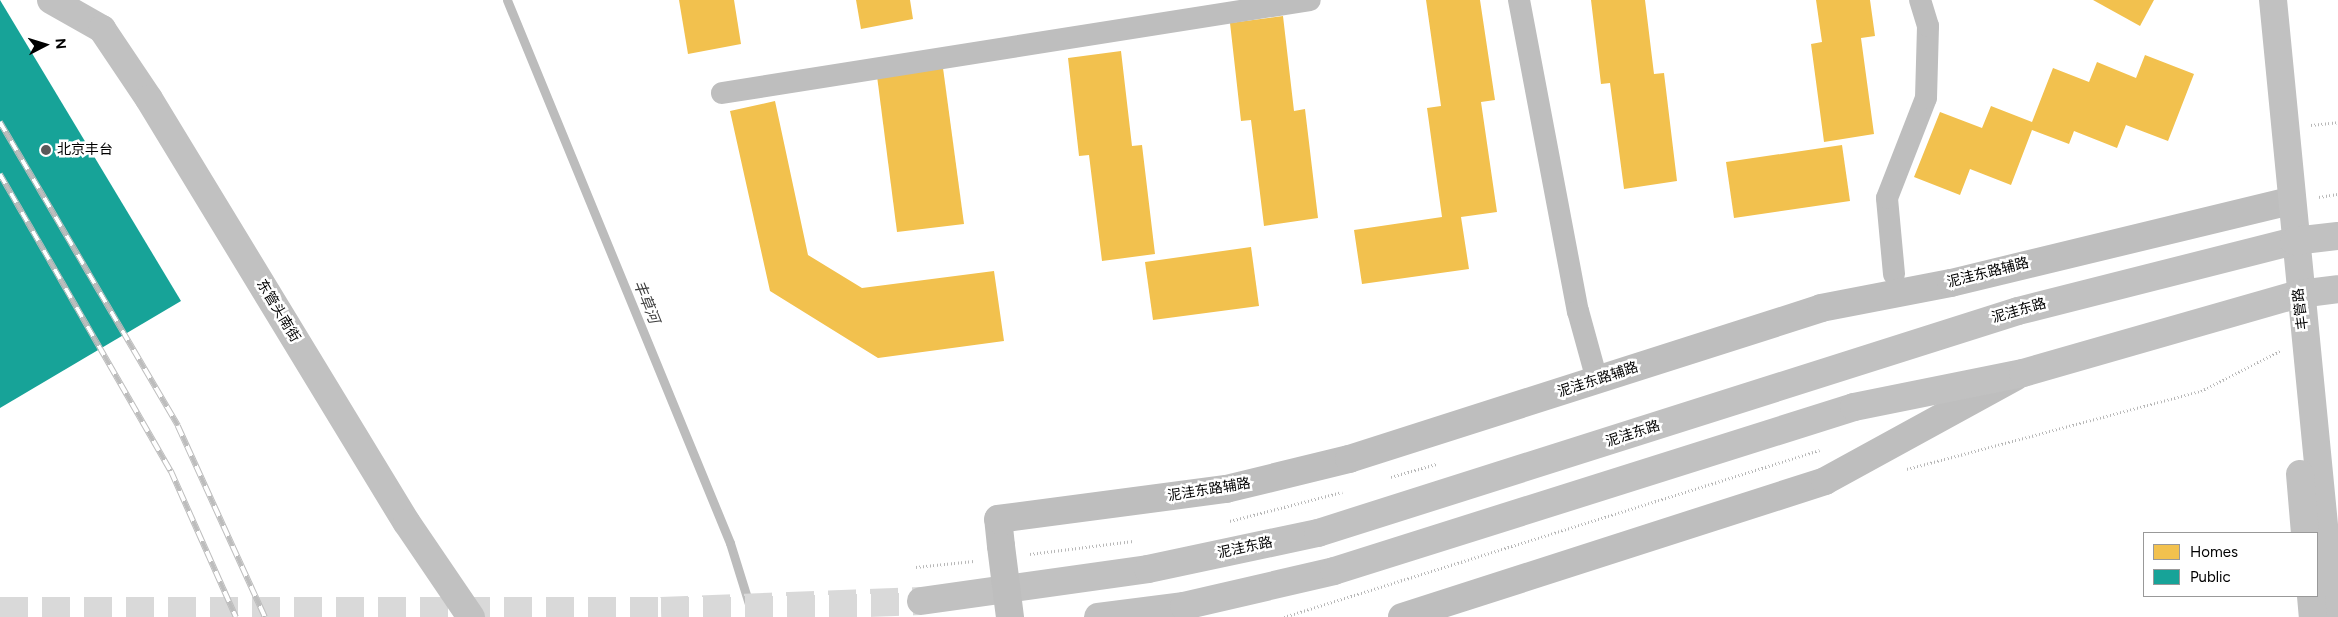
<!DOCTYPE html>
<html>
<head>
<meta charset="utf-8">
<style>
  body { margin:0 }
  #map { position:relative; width:2338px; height:617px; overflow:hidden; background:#fff; font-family:Figtree,"Noto Sans SC",sans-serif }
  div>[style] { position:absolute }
  .homes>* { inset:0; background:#f2c14e }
  .public>* { inset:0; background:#17a398 }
  .stream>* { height:9px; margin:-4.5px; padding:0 4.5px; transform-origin:4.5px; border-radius:4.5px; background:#bcbcbc }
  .secondary-tunnel>* { height:28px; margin-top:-14px; transform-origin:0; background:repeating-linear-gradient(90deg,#d9d9d9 0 28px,transparent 0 42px) }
  .path>* { height:3px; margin-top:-1.5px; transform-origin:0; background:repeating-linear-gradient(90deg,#b8b8b8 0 1px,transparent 0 3.5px) }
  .minor>* { height:22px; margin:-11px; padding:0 11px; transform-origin:11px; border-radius:11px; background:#bebebe }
  .tertiary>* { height:28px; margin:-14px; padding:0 14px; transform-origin:14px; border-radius:14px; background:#bebebe }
  .secondary>* { height:28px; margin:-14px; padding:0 14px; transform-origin:14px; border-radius:14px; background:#c1c1c1 }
  .rail>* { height:5.5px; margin-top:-2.75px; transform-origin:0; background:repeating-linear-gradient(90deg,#fff 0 11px,#bdbdbd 0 22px); box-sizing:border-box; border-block:1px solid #bdbdbd }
  .tertiary-bridge>* { height:28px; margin:-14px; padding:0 14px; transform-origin:14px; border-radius:14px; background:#bebebe }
  .secondary-bridge>* { height:28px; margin:-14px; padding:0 14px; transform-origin:14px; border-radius:14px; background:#c1c1c1 }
  .dots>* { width:14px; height:14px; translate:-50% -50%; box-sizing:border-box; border:2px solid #fff; border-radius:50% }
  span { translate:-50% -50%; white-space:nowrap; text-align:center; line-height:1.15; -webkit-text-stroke:5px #fff; paint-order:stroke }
  .poi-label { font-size:14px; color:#000 }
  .left { translate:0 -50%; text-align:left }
  .street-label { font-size:14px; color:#000 }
  .water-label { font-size:15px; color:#404040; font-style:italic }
  .legend { position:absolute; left:2143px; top:532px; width:175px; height:65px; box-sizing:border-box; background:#fff; border:1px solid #999; margin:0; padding:6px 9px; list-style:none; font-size:15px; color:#000 }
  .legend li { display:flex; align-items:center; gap:10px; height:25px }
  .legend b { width:25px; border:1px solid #999 }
  .north { position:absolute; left:20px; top:20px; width:50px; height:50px; -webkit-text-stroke:4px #fff; paint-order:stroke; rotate:85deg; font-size:14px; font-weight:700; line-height:20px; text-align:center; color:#000 }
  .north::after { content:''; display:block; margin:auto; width:18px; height:22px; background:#000; clip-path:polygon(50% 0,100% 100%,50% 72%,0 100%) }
</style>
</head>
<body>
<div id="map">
  <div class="homes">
    <i style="clip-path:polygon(679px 0,734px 0,741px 44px,688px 54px)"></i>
    <i style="clip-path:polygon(856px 0,910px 0,913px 19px,861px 29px)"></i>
    <i style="clip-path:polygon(1426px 0,1480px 0,1495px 100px,1481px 102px,1497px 212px,1461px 217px,1469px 269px,1362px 284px,1354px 230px,1442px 217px,1427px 108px,1441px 106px)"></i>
    <i style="clip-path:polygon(1591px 0,1645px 0,1654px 74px,1664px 73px,1677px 181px,1624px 189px,1610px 83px,1601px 84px)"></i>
    <i style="clip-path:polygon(1816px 0,1870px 0,1875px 36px,1861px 38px,1874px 134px,1824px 142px,1811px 44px,1822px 42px)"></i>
    <i style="clip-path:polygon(2093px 0,2154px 0,2140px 26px)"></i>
    <i style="clip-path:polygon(1283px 16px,1294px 111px,1305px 109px,1318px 218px,1264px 226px,1251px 120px,1241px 121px,1230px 23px)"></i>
    <i style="clip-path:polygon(1121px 51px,1132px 146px,1142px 145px,1155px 254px,1102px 261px,1089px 155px,1079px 156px,1068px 58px)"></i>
    <i style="clip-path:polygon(2145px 55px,2194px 74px,2168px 141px,2126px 125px,2117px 148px,2074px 131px,2069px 144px,2032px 130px,2011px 185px,1970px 169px,1960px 195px,1914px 177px,1940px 112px,1982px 128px,1991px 106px,2032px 122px,2053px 68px,2089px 82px,2097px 62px,2136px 78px)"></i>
    <i style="clip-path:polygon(943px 68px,964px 224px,897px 232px,877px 76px)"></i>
    <i style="clip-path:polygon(775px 101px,808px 255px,862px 288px,994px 271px,1004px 341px,878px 358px,770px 291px,730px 111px)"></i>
    <i style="clip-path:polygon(1842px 145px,1850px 201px,1734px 218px,1726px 162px)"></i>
    <i style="clip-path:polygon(1251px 247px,1259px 306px,1153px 320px,1145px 262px)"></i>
  </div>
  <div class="public">
    <i style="clip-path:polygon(0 0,181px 301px,0 408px)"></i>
  </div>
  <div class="stream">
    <i style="left:507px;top:0;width:587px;rotate:67.67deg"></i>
    <i style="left:730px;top:543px;width:77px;rotate:72.7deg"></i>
  </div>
  <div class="secondary-tunnel">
    <i style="left:0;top:611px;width:661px"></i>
    <i style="left:661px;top:611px;width:260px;rotate:-2.2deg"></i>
  </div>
  <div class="path">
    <i style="left:2311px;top:125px;width:27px;rotate:-6deg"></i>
    <i style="left:2319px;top:197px;width:19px;rotate:-9deg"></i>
    <i style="left:1907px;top:469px;width:304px;rotate:-14.9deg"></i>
    <i style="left:2201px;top:391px;width:89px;rotate:-26.9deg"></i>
    <i style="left:1391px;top:477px;width:47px;rotate:-16.1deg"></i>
    <i style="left:1230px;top:521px;width:116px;rotate:-14.5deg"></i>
    <i style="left:1030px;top:554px;width:104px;rotate:-7.2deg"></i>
    <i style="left:916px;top:567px;width:58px;rotate:-5.9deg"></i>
    <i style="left:1284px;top:617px;width:561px;rotate:-17.31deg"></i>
  </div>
  <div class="minor">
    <i style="left:1519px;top:0;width:317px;rotate:79.3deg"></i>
    <i style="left:1578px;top:311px;width:72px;rotate:74.6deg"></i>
    <i style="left:722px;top:93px;width:595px;rotate:-8.99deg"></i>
    <i style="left:1894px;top:274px;width:76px;rotate:-95.3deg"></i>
    <i style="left:1887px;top:198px;width:107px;rotate:-68.7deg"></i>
    <i style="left:1926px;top:98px;width:72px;rotate:-88.4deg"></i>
    <i style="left:1928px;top:26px;width:27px;rotate:-107deg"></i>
  </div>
  <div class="tertiary">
    <i style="left:1001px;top:546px;width:27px;rotate:-96deg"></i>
    <i style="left:998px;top:519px;width:230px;rotate:-7.5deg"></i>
    <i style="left:1226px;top:489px;width:127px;rotate:-13.7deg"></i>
    <i style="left:1349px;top:459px;width:496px;rotate:-17.7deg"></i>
    <i style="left:1821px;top:308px;width:132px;rotate:-10.9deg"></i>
    <i style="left:1951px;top:283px;width:350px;rotate:-13.6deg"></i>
    <i style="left:1402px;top:617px;width:444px;rotate:-17.8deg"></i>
    <i style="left:1825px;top:481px;width:217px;rotate:-28.7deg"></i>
  </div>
  <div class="secondary">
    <i style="left:51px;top:0;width:59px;rotate:29.6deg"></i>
    <i style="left:102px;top:29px;width:84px;rotate:56.1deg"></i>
    <i style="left:2273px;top:0;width:620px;rotate:84.45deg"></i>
    <i style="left:2300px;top:474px;width:59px;rotate:85.2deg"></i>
    <i style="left:2311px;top:596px;width:21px;rotate:85deg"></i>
    <i style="left:921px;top:601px;width:229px;rotate:-8deg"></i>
    <i style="left:1148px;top:569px;width:174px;rotate:-12deg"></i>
    <i style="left:1318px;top:533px;width:734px;rotate:-17.6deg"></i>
    <i style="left:2018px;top:311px;width:285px;rotate:-14.2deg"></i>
    <i style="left:2294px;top:241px;width:44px;rotate:-6.5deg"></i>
    <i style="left:1098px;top:617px;width:87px;rotate:-7.3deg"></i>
    <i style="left:1184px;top:606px;width:154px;rotate:-13.1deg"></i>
    <i style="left:1334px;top:571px;width:545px;rotate:-17.5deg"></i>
    <i style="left:1854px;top:407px;width:172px;rotate:-11.4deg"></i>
    <i style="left:2023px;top:373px;width:287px;rotate:-16deg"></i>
    <i style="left:2299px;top:294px;width:39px;rotate:-7deg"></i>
  </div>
  <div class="rail">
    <i style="left:0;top:122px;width:352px;rotate:59.6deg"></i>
    <i style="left:178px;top:426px;width:210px;rotate:65.5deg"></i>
    <i style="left:0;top:174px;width:343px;rotate:60.1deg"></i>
    <i style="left:171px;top:471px;width:160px;rotate:66deg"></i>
  </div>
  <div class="tertiary-bridge">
    <i style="left:1001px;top:546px;width:72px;rotate:82.8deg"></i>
  </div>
  <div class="secondary-bridge">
    <i style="left:149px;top:99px;width:496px;rotate:58.7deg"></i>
    <i style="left:407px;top:523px;width:114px;rotate:55.8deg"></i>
  </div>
  <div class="dots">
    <i style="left:46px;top:150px;background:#595959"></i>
  </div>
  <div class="poi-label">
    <span class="left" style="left:57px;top:150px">北京丰台</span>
  </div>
  <div class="street-label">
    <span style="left:1988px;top:273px;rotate:-14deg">泥洼东路辅路</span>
    <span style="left:2301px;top:309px;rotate:-97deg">丰管路</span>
    <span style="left:278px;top:311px;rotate:59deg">东管头南街</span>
    <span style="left:2019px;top:311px;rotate:-16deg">泥洼东路</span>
    <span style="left:1598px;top:380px;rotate:-18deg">泥洼东路辅路</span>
    <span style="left:1633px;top:434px;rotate:-18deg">泥洼东路</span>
    <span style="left:1209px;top:490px;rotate:-9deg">泥洼东路辅路</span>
    <span style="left:1245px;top:548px;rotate:-12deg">泥洼东路</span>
  </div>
  <div class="water-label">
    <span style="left:646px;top:302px;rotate:68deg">丰草河</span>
  </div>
  <ul class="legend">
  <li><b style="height:14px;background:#f2c14e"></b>Homes</li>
  <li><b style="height:14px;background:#17a398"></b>Public</li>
  </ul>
  <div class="north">N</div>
</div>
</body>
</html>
